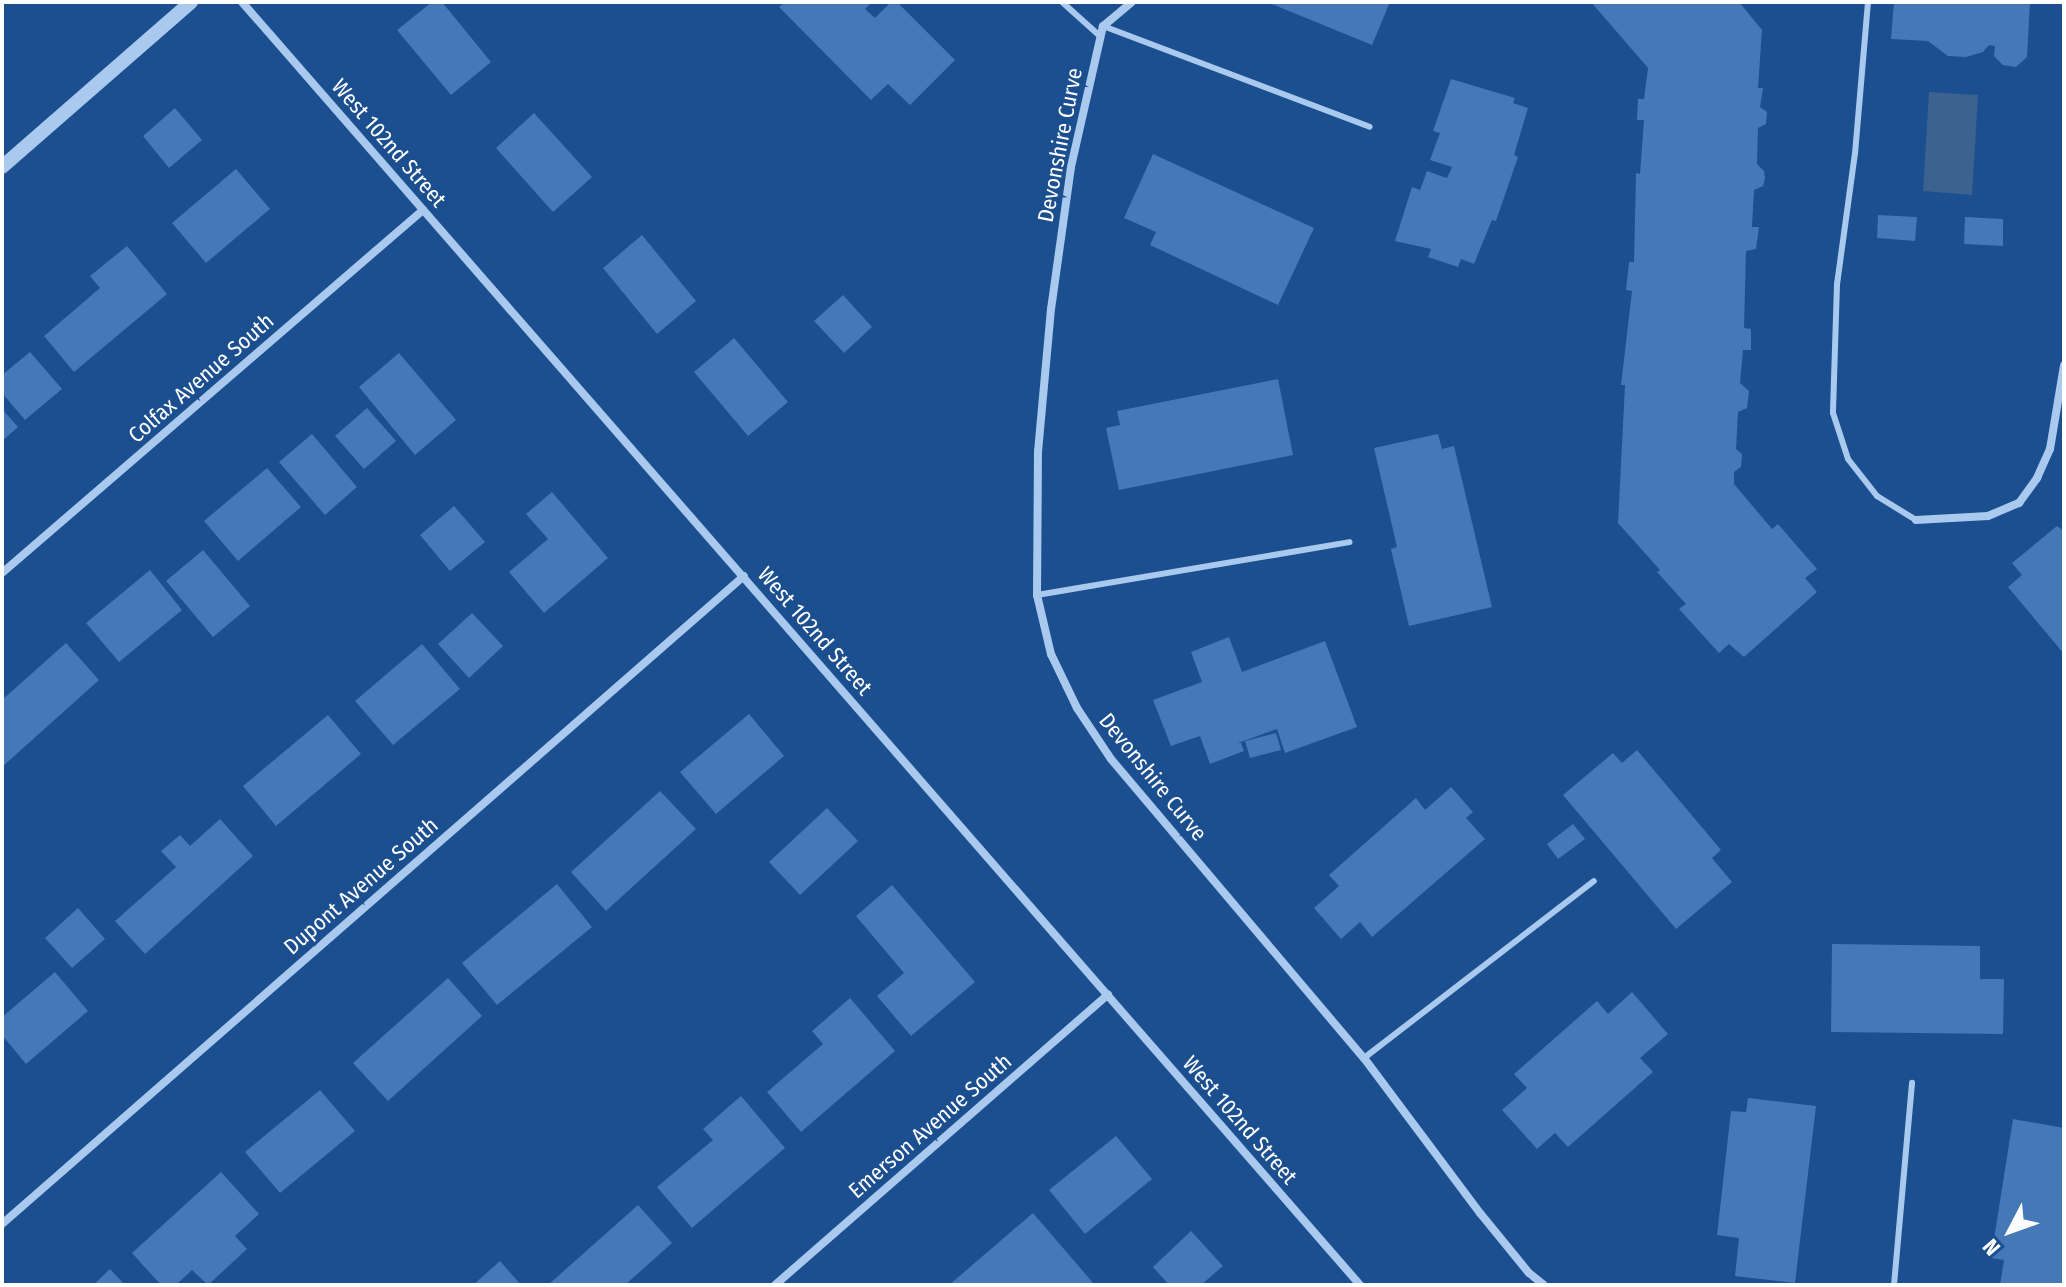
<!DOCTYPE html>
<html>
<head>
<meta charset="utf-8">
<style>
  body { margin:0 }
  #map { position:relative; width:2066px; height:1287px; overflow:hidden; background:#1b4f8f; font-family:"Fira Sans Condensed",sans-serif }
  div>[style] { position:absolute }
  .water>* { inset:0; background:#3c6290 }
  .building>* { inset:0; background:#4478b7 }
  .service>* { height:6px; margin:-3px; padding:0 3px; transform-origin:3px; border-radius:3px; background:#a9c9ee }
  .minor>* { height:8px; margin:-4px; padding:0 4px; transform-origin:4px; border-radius:4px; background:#a9c9ee }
  .tertiary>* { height:14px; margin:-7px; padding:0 7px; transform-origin:7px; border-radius:7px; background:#a9c9ee }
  span { translate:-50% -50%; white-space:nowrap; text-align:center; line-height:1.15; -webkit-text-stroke:6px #1b4f8f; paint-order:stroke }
  .street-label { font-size:22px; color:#fff }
  .frame { position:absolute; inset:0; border:4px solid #fff; pointer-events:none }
  .north { position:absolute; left:1970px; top:1191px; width:80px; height:80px; -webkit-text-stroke:6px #1b4f8f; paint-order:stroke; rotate:229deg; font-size:22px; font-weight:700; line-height:32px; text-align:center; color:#fff }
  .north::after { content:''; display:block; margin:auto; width:28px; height:36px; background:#fff; clip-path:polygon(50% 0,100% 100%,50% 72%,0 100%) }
</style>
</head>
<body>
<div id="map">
  <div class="water">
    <i style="clip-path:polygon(1929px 92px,1978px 95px,1972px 195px,1923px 191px)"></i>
  </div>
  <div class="building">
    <i style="clip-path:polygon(432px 2px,442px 2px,491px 62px,451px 95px,397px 30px)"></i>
    <i style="clip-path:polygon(785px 2px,872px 2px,865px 9px,875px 18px,891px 2px,897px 2px,955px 60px,910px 105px,888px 84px,871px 100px,779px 7px)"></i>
    <i style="clip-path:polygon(1267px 2px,1390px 2px,1372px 45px)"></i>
    <i style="clip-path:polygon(1591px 2px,1739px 2px,1762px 30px,1758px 88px,1763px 88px,1760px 107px,1767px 112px,1766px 124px,1758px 128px,1757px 164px,1764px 171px,1765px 178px,1763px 186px,1754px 190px,1752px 227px,1759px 227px,1756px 249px,1746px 251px,1744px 328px,1751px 329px,1751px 350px,1743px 350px,1740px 383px,1749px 391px,1747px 408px,1738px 412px,1736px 449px,1742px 454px,1741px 467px,1734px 472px,1734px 484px,1772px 529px,1778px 524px,1817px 569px,1805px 578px,1817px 592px,1744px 657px,1729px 644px,1719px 653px,1679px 609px,1686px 604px,1657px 572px,1660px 570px,1618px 523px,1625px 385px,1621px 385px,1632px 291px,1626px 290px,1629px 262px,1634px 262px,1636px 173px,1640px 174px,1644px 120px,1637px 120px,1638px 99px,1644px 99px,1648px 68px)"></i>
    <i style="clip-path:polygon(1894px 2px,2030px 2px,2027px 57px,2016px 67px,2003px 65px,1994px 56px,1995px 46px,1989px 45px,1983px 52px,1966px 57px,1948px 56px,1928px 41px,1891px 39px)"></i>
    <i style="clip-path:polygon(1451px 79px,1515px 98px,1513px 103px,1528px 108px,1514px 155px,1518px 157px,1496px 221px,1492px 220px,1474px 264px,1461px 259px,1458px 267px,1428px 257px,1431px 249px,1395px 241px,1412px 187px,1420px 190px,1427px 171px,1447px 178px,1452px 167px,1430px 160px,1440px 133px,1433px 131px)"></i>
    <i style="clip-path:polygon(175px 108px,202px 140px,169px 168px,143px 136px)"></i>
    <i style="clip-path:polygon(534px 113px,592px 177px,553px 212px,496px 148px)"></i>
    <i style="clip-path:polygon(1153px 154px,1314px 228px,1278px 305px,1150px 245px,1156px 232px,1124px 218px)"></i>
    <i style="clip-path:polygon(236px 169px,270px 209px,206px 263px,172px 223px)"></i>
    <i style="clip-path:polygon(1878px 215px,1917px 217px,1915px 241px,1877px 238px)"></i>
    <i style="clip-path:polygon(1965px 217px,2003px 219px,2003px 246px,1964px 244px)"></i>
    <i style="clip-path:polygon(642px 235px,696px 301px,657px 334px,603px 268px)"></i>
    <i style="clip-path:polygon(127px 246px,167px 294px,74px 372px,44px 336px,100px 288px,90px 276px)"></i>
    <i style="clip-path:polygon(843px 295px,872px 327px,844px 353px,814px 321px)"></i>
    <i style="clip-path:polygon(734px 338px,788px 402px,748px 436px,694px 372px)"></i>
    <i style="clip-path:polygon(30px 352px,62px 389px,25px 420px,2px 393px,2px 375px)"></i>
    <i style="clip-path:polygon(399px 353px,456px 420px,415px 455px,359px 387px)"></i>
    <i style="clip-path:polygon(1278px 379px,1293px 455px,1119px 490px,1106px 428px,1120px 425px,1117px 411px)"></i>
    <i style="clip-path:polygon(367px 408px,396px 441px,364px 469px,335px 436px)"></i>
    <i style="clip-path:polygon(2px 409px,18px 427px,2px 441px)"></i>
    <i style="clip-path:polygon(312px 434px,357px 487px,325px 515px,279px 462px)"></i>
    <i style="clip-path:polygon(1438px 434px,1442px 449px,1454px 446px,1492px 607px,1409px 626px,1391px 549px,1397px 547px,1374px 448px)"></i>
    <i style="clip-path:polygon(267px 468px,301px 507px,238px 561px,204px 521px)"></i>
    <i style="clip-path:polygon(552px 492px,608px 558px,544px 613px,509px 572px,548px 539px,526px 514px)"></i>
    <i style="clip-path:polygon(454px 506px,485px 542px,450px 571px,420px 535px)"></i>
    <i style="clip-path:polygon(2057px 526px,2064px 531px,2064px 654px,2008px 587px,2022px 575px,2012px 563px)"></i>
    <i style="clip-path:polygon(203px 550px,250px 606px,213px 637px,166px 581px)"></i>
    <i style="clip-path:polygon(150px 570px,182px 610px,119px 662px,86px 623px)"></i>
    <i style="clip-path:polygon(472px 613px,503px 646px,469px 678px,438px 644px)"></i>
    <i style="clip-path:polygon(1229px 637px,1242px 672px,1325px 641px,1357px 727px,1285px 753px,1277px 729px,1238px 743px,1241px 743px,1244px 751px,1210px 764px,1200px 736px,1171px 746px,1153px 700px,1202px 682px,1191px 652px)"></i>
    <i style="clip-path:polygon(66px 643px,99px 680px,2px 767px,2px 700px)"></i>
    <i style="clip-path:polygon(422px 644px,460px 689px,393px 745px,355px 701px)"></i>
    <i style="clip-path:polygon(749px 714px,784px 756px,716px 814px,680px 772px)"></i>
    <i style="clip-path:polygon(328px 715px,361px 754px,276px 826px,243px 786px)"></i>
    <i style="clip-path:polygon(1276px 733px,1281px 750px,1250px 758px,1245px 741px)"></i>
    <i style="clip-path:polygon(1637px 750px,1721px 850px,1712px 858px,1732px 882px,1676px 929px,1563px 795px,1613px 753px,1622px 763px)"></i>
    <i style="clip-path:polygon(1451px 787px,1473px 812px,1466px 818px,1485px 839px,1372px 937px,1360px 922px,1341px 939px,1314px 908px,1339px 886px,1329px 875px,1416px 798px,1425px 810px)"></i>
    <i style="clip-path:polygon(660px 791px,696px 829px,606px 911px,571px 872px)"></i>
    <i style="clip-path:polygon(827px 808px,858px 841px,800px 895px,769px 862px)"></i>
    <i style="clip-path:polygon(220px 819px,253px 856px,145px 954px,115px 921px,176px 867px,161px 851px,180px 835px,190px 846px)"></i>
    <i style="clip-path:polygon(1573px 824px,1585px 839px,1558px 859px,1547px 844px)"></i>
    <i style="clip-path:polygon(557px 884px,592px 927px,497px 1005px,462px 963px)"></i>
    <i style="clip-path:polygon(892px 885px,975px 982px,911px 1036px,877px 996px,904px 973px,856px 916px)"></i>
    <i style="clip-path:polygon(78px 908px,105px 939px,72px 968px,45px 938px)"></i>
    <i style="clip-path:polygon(1832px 944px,1980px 946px,1980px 979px,2004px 979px,2003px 1034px,1831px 1032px)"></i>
    <i style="clip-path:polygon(55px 972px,88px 1011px,26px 1064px,2px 1035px,2px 1017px)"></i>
    <i style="clip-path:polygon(448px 978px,482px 1016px,388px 1101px,353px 1063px)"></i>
    <i style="clip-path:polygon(1632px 992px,1668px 1034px,1640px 1058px,1653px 1072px,1568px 1147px,1555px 1133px,1537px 1149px,1502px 1110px,1527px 1088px,1514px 1074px,1597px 1001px,1608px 1014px)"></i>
    <i style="clip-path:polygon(850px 998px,895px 1051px,801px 1132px,767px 1092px,823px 1044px,812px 1031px)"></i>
    <i style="clip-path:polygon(320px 1090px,355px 1131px,280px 1193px,245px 1152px)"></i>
    <i style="clip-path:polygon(741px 1096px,785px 1148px,692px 1228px,657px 1187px,713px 1140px,703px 1129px)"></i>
    <i style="clip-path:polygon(1748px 1098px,1816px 1106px,1795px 1283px,1735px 1276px,1739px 1238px,1717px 1235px,1731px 1111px,1746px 1112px)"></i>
    <i style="clip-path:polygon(2013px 1119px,2064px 1128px,2064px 1285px,2000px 1285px,2004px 1260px,1991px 1258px)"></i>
    <i style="clip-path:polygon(1116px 1136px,1152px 1179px,1085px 1234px,1049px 1190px)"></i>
    <i style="clip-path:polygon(221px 1172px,259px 1214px,235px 1236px,247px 1249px,208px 1285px,192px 1270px,176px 1285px,161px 1285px,132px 1253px)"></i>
    <i style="clip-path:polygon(638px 1205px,672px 1243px,625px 1285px,548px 1285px)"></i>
    <i style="clip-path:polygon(1033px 1213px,1094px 1284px,949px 1285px)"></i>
    <i style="clip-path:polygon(1191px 1231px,1223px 1266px,1201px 1285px,1169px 1285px,1153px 1267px)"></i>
    <i style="clip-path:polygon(500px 1261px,521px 1285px,473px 1285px)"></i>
    <i style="clip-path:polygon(110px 1269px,125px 1285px,93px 1285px)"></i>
  </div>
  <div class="service">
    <i style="left:1062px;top:2px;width:52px;rotate:41.9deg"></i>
    <i style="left:1868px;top:2px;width:152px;rotate:94.9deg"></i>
    <i style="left:1855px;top:153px;width:132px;rotate:97.8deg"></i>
    <i style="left:1837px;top:284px;width:129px;rotate:91.8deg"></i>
    <i style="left:1833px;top:413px;width:48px;rotate:71.9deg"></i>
    <i style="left:1848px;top:459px;width:47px;rotate:51.9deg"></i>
    <i style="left:1877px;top:496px;width:46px;rotate:31.6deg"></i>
    <i style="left:1103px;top:26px;width:285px;rotate:20.7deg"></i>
    <i style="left:1037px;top:595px;width:317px;rotate:-9.6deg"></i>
    <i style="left:1364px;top:1058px;width:290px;rotate:-37.6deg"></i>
    <i style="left:1894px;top:1285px;width:203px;rotate:-84.9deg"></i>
  </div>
  <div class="minor">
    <i style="left:242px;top:2px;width:1702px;rotate:48.93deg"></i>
    <i style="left:1132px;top:2px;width:38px;rotate:140deg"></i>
    <i style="left:1103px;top:26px;width:145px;rotate:102.8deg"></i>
    <i style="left:1071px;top:167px;width:143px;rotate:98deg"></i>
    <i style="left:1051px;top:309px;width:143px;rotate:95.2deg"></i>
    <i style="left:1038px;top:451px;width:144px;rotate:90.4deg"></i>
    <i style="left:1037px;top:595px;width:61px;rotate:76.7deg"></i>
    <i style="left:1051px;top:654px;width:60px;rotate:64.3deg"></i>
    <i style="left:1077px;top:708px;width:61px;rotate:56.3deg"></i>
    <i style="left:1111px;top:759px;width:392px;rotate:49.8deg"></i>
    <i style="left:1364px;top:1058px;width:194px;rotate:53.2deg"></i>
    <i style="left:1480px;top:1213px;width:77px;rotate:50.8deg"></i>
    <i style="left:1529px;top:1273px;width:19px;rotate:39deg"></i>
    <i style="left:1916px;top:520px;width:72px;rotate:-3.2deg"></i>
    <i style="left:1988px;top:516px;width:34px;rotate:-23deg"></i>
    <i style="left:2019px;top:503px;width:31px;rotate:-54deg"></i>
    <i style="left:2037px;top:478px;width:32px;rotate:-66deg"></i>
    <i style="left:2050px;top:449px;width:85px;rotate:-80.5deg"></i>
    <i style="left:2px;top:573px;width:556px;rotate:-40.77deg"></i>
    <i style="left:2px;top:1224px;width:985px;rotate:-41.13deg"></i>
    <i style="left:775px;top:1285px;width:442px;rotate:-41.1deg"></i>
  </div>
  <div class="tertiary">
    <i style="left:2px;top:167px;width:251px;rotate:-41.1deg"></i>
  </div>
  <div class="street-label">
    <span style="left:389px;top:143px;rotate:49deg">West 102nd Street</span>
    <span style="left:1060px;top:145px;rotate:-79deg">Devonshire Curve</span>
    <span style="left:201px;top:378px;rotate:-41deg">Colfax Avenue South</span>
    <span style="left:815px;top:631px;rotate:49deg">West 102nd Street</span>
    <span style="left:1153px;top:777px;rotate:51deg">Devonshire Curve</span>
    <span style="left:361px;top:886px;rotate:-41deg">Dupont Avenue South</span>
    <span style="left:1240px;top:1120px;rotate:49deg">West 102nd Street</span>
    <span style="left:930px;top:1126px;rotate:-41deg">Emerson Avenue South</span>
  </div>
  <div class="frame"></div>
  <div class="north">N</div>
</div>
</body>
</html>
